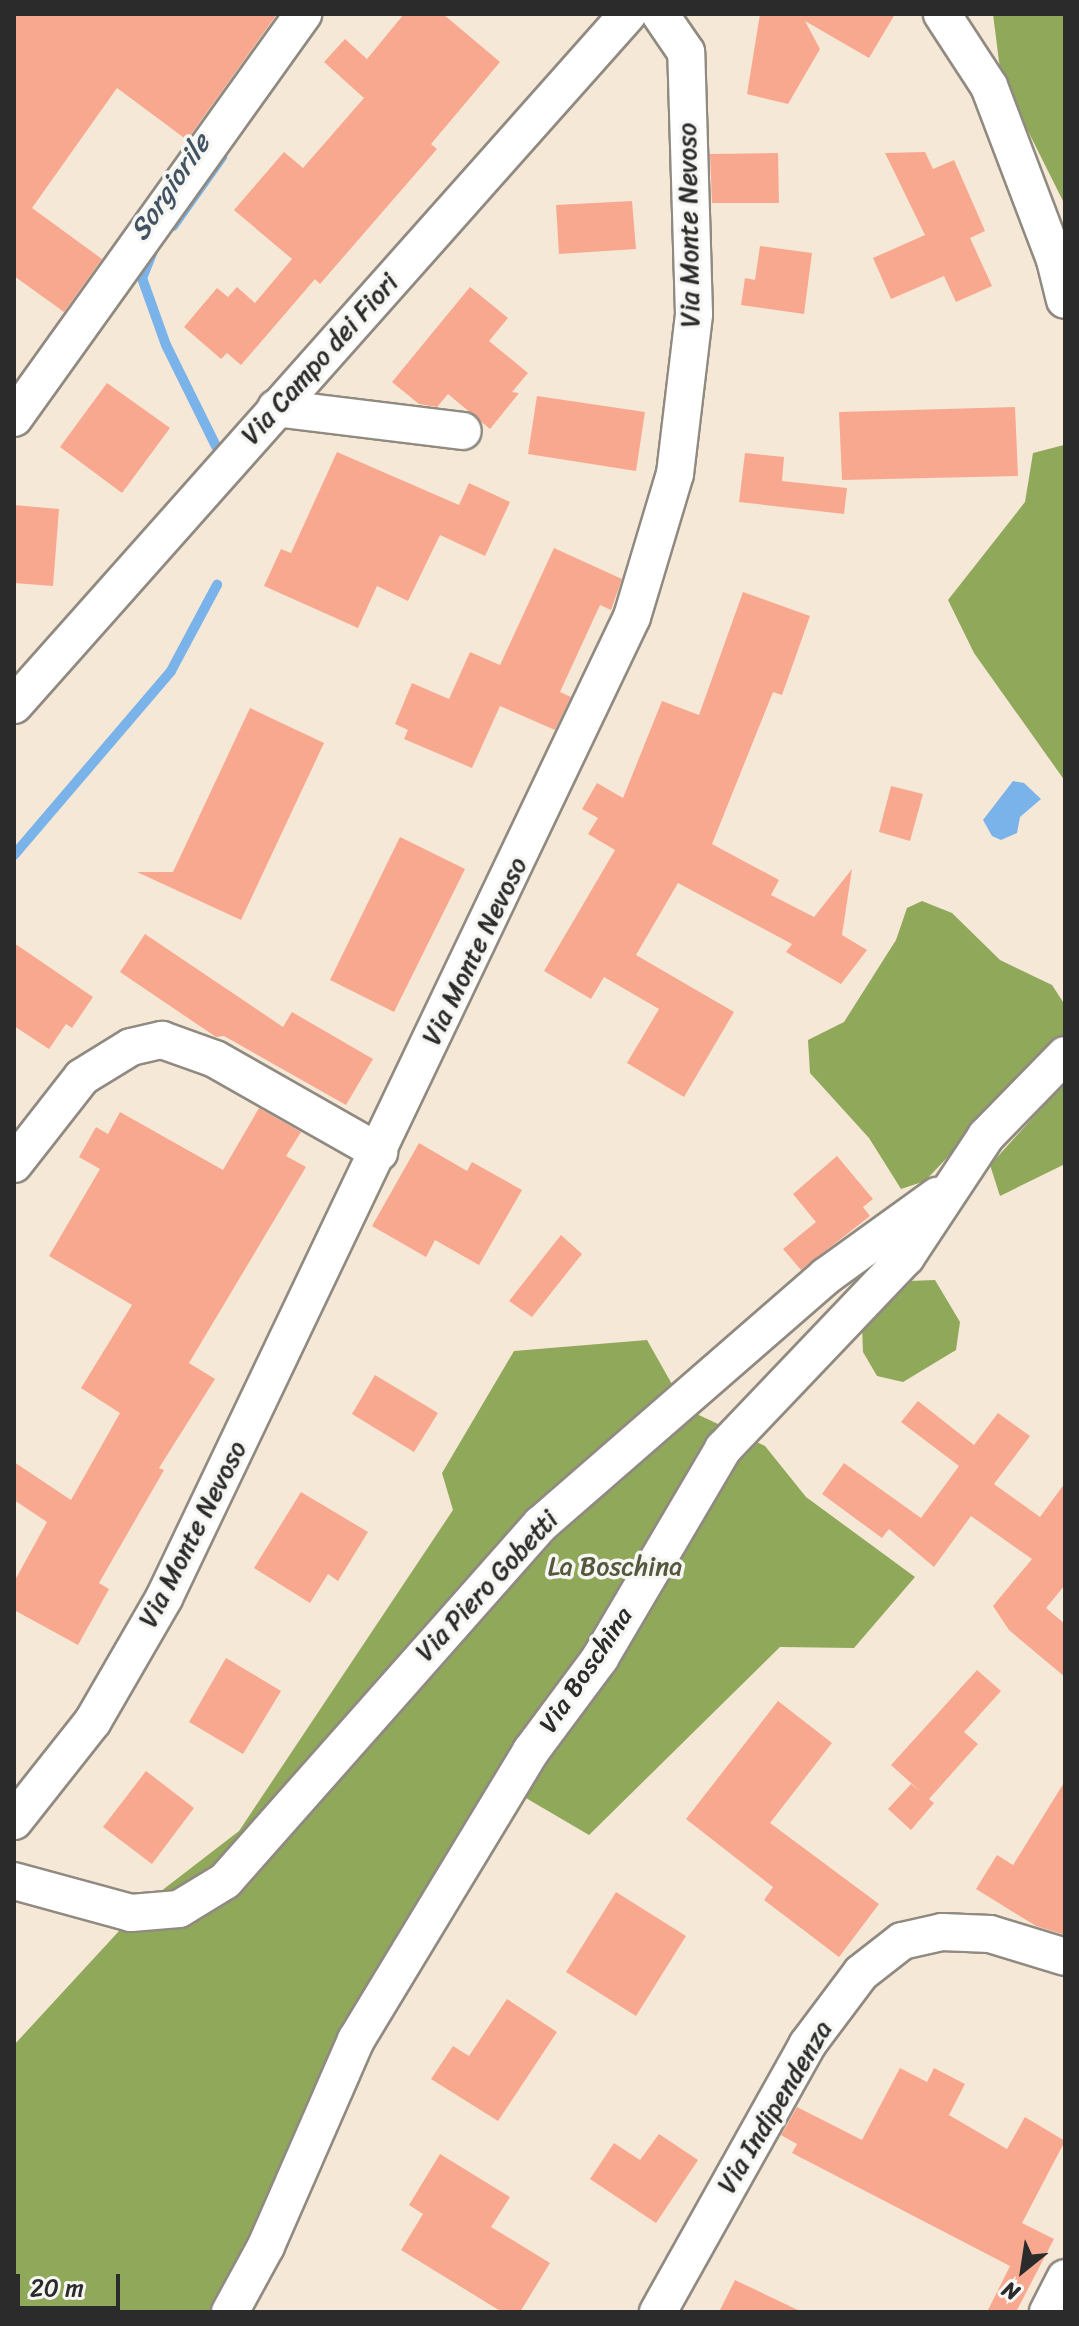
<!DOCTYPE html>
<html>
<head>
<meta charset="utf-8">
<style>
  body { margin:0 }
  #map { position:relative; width:1079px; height:2326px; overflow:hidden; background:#f5e8d7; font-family:Sriracha,sans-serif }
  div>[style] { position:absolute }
  .forest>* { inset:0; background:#90a85a }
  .water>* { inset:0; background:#79b3ea }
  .stream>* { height:10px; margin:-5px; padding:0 5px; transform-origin:5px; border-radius:5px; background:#79b3ea }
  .building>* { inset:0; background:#f9a890 }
  .roads { filter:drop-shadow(2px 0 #908a81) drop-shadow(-2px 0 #908a81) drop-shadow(0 2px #908a81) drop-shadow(0 -2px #908a81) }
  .minor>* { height:36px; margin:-18px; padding:0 18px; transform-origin:18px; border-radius:18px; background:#fff }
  span { translate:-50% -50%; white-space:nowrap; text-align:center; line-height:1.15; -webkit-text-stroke:7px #f6f6f2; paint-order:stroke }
  .street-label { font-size:26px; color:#2b2b2b }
  .park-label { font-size:26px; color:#55583c }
  .water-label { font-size:28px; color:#425464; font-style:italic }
  .frame { position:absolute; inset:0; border:16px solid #2b2b2b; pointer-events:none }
  .north { position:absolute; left:983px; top:2230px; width:80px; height:80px; -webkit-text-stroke:6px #f6f6f2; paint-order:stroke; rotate:210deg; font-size:22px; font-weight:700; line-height:32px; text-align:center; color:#2b2b2b }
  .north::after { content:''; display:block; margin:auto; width:28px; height:36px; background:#2b2b2b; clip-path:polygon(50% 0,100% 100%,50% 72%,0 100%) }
  .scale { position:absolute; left:16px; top:2274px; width:104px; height:36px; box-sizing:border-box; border:4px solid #2b2b2b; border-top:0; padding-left:10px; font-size:24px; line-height:28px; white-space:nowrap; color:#2b2b2b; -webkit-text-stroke:6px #f6f6f2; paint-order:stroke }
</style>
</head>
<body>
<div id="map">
  <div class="forest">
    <i style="clip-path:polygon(993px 14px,1065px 14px,1065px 205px,1001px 77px)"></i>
    <i style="clip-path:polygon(1064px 445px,1065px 447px,1065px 781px,974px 653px,948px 600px,1025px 502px,1033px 453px)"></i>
    <i style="clip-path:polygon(922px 901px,952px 913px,1000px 960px,1052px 985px,1065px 1005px,1065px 1033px,925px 1181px,901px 1189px,869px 1138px,810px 1073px,808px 1040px,844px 1022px,896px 940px,907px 908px)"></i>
    <i style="clip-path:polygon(1065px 1082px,1065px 1164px,1000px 1196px,990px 1165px)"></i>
    <i style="clip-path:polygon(935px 1280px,960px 1322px,956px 1350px,903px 1382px,877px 1376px,863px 1352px,862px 1326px,909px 1281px)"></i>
    <i style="clip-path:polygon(647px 1340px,686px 1409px,765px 1446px,806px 1497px,915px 1577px,854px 1648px,780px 1647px,589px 1835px,497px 1781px,338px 2037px,240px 2264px,211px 2312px,14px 2312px,14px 2045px,143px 1905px,239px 1831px,453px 1510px,442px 1473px,514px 1351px)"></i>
  </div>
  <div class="water">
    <i style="clip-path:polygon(1013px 781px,1024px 783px,1041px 799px,1020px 817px,1017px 833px,1001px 840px,992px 836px,983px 820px)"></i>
  </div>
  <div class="stream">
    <i style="left:173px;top:226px;width:85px;rotate:-54.6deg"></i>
    <i style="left:153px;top:251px;width:29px;rotate:112deg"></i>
    <i style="left:142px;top:278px;width:71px;rotate:70.3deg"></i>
    <i style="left:166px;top:345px;width:113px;rotate:63.7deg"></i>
    <i style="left:14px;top:855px;width:242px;rotate:-49.5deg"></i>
    <i style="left:171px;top:671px;width:98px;rotate:-61.9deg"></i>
  </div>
  <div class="building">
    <i style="clip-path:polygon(14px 14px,277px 14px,187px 140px,117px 88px,32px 208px,102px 259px,64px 312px,14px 276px)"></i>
    <i style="clip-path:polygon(404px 14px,443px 14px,500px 62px,431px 144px,437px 149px,320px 284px,315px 279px,241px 365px,227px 353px,221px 359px,184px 327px,217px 288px,228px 297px,237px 287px,255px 303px,292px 259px,234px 210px,284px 152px,303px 168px,364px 98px,324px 62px,345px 39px,367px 59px)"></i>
    <i style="clip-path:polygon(760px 14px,895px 14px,869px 58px,805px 21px,820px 49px,788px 104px,747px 94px)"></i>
    <i style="clip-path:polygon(925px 152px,933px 169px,954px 160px,985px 231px,970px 238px,992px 286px,956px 302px,944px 276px,891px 299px,873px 258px,925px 235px,885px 153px)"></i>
    <i style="clip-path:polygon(778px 153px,779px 203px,712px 203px,710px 154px)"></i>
    <i style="clip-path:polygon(632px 201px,636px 249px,559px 254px,556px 205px)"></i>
    <i style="clip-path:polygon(760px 246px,812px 253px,804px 314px,741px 305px,745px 278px,755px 280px)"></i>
    <i style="clip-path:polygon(470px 287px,508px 318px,489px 341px,528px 373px,512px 392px,519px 393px,490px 429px,448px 394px,437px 407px,419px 404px,392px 382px)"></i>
    <i style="clip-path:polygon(107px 383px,170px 428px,122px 493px,60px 447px)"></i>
    <i style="clip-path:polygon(537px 396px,645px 412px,636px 471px,528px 454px)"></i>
    <i style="clip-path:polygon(1015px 407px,1018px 476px,842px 480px,839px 412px)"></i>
    <i style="clip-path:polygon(337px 452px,459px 505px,469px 483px,510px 502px,485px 556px,440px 535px,408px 601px,377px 586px,358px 628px,264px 586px,281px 549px,291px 553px)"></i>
    <i style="clip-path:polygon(745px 453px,784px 457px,782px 481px,847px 488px,844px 514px,739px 502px)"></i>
    <i style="clip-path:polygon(14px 505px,59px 509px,53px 586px,14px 583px)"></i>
    <i style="clip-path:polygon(554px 548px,622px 579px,611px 610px,600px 605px,560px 692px,571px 697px,555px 730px,500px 706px,472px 768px,404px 739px,408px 730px,395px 724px,412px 683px,449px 699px,470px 652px,500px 665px)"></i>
    <i style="clip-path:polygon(743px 592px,810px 616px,782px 695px,773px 692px,712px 844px,779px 880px,771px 895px,814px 917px,852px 869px,842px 935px,867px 950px,841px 984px,786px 952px,792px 944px,678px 883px,636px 955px,734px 1012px,684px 1097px,627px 1063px,659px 1009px,604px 977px,591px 999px,544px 971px,615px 850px,588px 834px,598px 818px,582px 809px,597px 783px,623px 798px,662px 701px,699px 715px)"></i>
    <i style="clip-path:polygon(250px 708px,324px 743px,241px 920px,137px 872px,173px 872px)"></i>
    <i style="clip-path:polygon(891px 786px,923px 794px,910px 841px,879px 832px)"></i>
    <i style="clip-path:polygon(400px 837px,465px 869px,394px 1012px,330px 980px)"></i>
    <i style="clip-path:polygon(145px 934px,283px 1027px,292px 1012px,373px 1059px,346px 1105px,224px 1036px,216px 1037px,120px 972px)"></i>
    <i style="clip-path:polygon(14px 943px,93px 997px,72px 1028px,66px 1024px,49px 1049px,14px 1026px)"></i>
    <i style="clip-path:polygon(259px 1108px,301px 1132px,286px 1156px,306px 1167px,189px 1363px,215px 1379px,159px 1468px,164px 1470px,99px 1583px,109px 1589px,78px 1645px,14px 1610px,14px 1582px,47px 1522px,14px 1500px,14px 1462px,71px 1500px,120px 1413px,81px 1388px,132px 1305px,49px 1256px,100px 1169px,79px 1157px,96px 1127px,108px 1134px,120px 1112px,223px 1170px)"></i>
    <i style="clip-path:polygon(419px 1143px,467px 1171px,472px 1162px,522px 1190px,479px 1265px,435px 1240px,426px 1257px,372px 1226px)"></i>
    <i style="clip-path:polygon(837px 1156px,873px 1199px,863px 1207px,870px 1216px,801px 1270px,783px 1249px,816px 1222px,793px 1194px)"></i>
    <i style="clip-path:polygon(561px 1235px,582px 1254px,532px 1317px,509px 1301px)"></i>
    <i style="clip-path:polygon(375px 1375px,438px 1413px,414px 1452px,352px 1414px)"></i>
    <i style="clip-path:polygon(918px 1401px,974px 1445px,998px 1413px,1030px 1436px,994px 1484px,1040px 1517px,1065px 1483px,1065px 1585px,1046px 1608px,1065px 1624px,1065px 1677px,1009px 1630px,993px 1606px,1032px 1559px,971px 1516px,934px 1567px,889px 1529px,882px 1538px,822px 1494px,844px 1463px,921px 1518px,959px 1466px,901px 1422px)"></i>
    <i style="clip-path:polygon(301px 1492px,368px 1532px,338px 1581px,328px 1574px,310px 1603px,254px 1568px)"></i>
    <i style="clip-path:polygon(226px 1658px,281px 1691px,243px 1754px,189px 1722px)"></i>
    <i style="clip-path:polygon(977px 1670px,1001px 1691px,964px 1732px,978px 1744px,929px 1799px,934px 1803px,911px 1830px,888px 1809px,911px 1784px,921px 1792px,891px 1765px)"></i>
    <i style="clip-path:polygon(778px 1701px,832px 1743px,770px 1823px,879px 1904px,839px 1957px,764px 1900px,773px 1887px,686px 1819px)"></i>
    <i style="clip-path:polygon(146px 1771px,194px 1808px,152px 1864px,103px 1827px)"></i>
    <i style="clip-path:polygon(1065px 1781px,1065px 1935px,1036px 1926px,976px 1889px,997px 1855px,1013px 1865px)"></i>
    <i style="clip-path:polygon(616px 1892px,686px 1936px,636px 2016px,566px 1972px)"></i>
    <i style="clip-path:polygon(507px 1999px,557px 2032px,498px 2121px,431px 2079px,453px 2046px,469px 2056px)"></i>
    <i style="clip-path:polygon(900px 2068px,927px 2082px,934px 2068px,965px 2084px,949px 2115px,1007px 2149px,1025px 2117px,1065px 2141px,1022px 2223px,1054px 2239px,1016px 2312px,987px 2312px,1010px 2266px,792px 2153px,797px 2144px,781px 2135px,797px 2107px,862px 2140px)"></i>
    <i style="clip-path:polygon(659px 2134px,698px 2160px,656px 2223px,590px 2179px,614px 2143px,640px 2160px)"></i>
    <i style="clip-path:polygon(440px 2154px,510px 2197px,491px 2227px,550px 2263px,520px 2312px,502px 2312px,401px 2250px,423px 2214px,409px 2205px)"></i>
    <i style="clip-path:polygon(735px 2280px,802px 2312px,719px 2312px)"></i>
  </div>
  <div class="roads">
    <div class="minor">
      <i style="left:942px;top:14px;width:86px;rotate:56.9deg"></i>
      <i style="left:989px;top:86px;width:186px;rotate:69.2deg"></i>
      <i style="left:1055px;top:260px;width:41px;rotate:76deg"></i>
      <i style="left:276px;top:408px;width:188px;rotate:7deg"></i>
      <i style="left:14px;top:418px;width:497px;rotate:-54.4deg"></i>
      <i style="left:14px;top:705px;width:924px;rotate:-48.38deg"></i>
      <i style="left:14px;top:1164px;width:110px;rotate:-52deg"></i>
      <i style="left:82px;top:1077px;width:57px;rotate:-31.5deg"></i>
      <i style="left:131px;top:1047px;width:32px;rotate:-13deg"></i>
      <i style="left:162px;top:1040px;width:56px;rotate:19.7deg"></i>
      <i style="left:215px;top:1059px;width:189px;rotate:29.6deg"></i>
      <i style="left:14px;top:1821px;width:127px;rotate:-51.7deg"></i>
      <i style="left:93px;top:1721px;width:142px;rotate:-60deg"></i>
      <i style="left:164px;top:1598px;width:1087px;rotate:-64.5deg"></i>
      <i style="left:632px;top:617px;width:149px;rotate:-73.3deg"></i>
      <i style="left:675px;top:474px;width:161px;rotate:-83.2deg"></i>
      <i style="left:694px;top:314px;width:262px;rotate:-91.7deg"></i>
      <i style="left:686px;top:52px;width:46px;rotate:-124.4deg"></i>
      <i style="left:14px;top:1881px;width:121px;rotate:15.3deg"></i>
      <i style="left:131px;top:1913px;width:48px;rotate:-4.8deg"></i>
      <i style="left:179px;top:1909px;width:54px;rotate:-31.3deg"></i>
      <i style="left:225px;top:1881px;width:477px;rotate:-48.5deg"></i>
      <i style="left:541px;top:1524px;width:378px;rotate:-41deg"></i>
      <i style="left:826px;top:1276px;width:137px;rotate:-35.8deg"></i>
      <i style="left:230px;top:2312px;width:75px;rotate:-61.4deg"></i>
      <i style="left:266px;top:2246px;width:225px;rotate:-66.4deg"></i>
      <i style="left:356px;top:2040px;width:338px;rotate:-58.8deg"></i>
      <i style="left:531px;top:1751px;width:116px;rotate:-53.4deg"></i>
      <i style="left:600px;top:1658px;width:243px;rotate:-59.5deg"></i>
      <i style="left:723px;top:1449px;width:265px;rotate:-46.4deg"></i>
      <i style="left:906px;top:1257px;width:145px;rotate:-56.5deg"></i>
      <i style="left:986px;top:1136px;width:113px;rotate:-45.7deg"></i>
      <i style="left:658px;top:2312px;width:306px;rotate:-60.8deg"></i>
      <i style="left:807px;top:2045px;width:90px;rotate:-53.1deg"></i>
      <i style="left:861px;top:1973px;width:52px;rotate:-38deg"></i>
      <i style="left:902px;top:1941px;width:41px;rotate:-12.7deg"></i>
      <i style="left:942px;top:1932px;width:48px;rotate:2.4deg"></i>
      <i style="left:990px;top:1934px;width:78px;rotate:17deg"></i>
      <i style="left:1048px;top:2312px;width:38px;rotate:-63deg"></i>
    </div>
  </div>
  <div class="street-label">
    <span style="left:689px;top:225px;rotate:-91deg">Via Monte Nevoso</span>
    <span style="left:320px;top:359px;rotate:-48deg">Via Campo dei Fiori</span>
    <span style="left:475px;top:951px;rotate:-64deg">Via Monte Nevoso</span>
    <span style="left:193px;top:1534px;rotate:-63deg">Via Monte Nevoso</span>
    <span style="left:487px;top:1586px;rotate:-47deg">Via Piero Gobetti</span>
    <span style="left:586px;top:1670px;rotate:-56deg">Via Boschina</span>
    <span style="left:775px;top:2107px;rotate:-59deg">Via Indipendenza</span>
  </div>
  <div class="park-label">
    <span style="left:615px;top:1567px">La Boschina</span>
  </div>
  <div class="water-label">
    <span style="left:170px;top:187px;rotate:-56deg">Sorgiorile</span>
  </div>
  <div class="frame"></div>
  <div class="north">N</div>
  <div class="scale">20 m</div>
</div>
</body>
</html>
